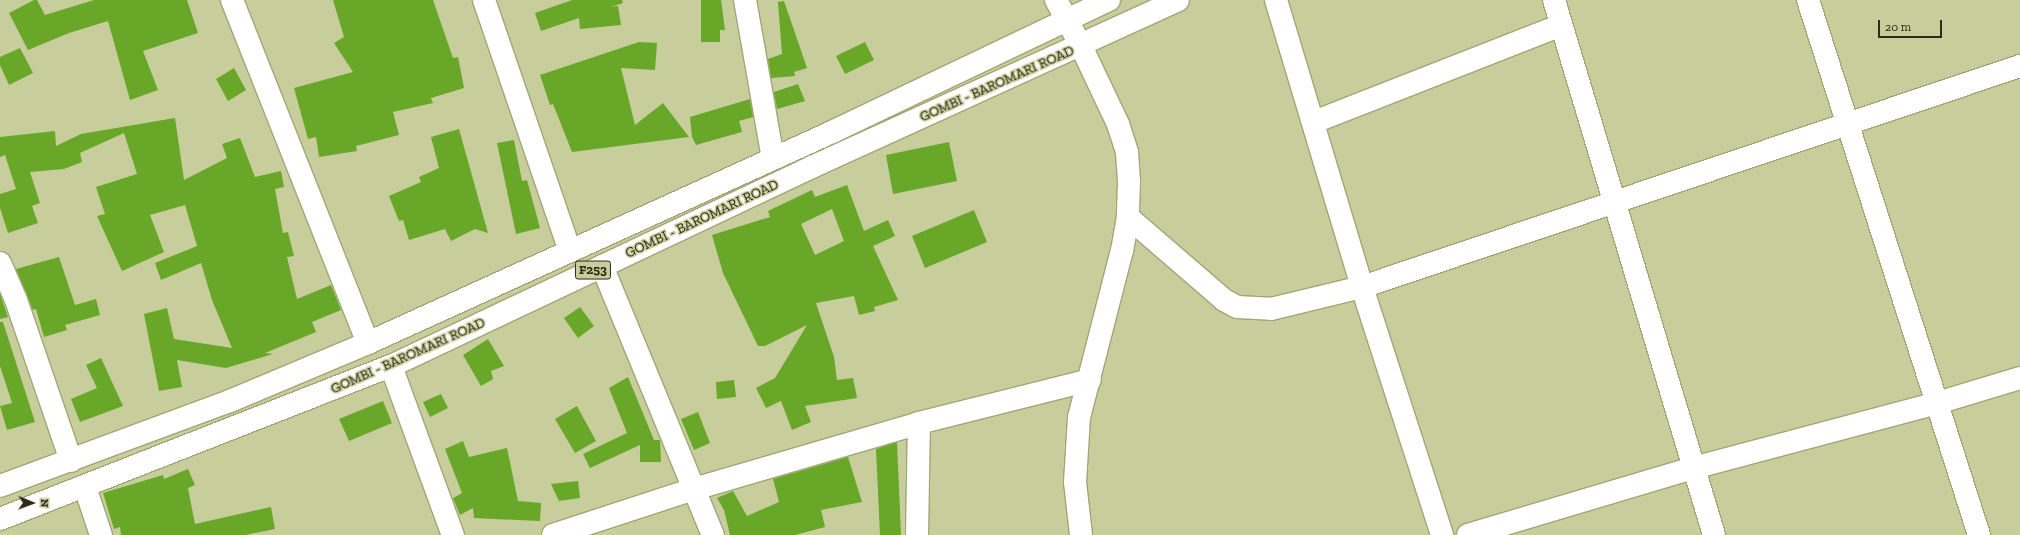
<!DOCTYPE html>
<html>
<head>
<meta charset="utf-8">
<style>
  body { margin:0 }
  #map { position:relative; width:2020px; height:535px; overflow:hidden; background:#c8cd9c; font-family:"Zilla Slab",serif }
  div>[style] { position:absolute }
  .building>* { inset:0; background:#68a728 }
  .roads { filter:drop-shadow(1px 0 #a1a676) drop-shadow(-1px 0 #a1a676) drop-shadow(0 1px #a1a676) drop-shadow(0 -1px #a1a676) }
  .street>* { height:22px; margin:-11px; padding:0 11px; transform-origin:11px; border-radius:11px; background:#fff }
  .secondary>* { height:22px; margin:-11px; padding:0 11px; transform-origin:11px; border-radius:11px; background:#fff }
  .primary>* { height:22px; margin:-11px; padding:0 11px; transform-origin:11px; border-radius:11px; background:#fff }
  span { translate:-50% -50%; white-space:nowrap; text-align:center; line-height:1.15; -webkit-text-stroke:3px #c8cd9c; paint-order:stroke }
  .shield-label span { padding:1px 3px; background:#c8cd9c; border:1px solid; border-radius:3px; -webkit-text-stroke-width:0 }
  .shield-label { font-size:13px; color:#2b2c19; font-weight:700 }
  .street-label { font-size:14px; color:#2b2c19 }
  .north { position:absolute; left:12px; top:483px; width:40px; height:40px; -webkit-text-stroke:3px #c8cd9c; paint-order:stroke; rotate:91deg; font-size:11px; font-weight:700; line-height:16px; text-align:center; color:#2b2c19 }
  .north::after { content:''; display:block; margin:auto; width:14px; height:18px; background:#2b2c19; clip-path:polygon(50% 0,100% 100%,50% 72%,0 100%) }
  .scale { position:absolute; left:1878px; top:20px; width:64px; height:18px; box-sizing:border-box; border:2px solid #2b2c19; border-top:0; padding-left:5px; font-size:12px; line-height:14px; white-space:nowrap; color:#2b2c19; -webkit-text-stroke:3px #c8cd9c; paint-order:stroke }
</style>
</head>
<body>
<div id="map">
  <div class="building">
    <i style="clip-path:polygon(34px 0,37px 0,45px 15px,94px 0,187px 0,198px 33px,143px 51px,158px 90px,130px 100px,108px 21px,69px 33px,28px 50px,9px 13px)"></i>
    <i style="clip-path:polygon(333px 0,433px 0,453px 58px,458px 57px,464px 88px,431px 98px,433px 103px,393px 112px,399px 135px,356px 146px,357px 151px,319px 157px,316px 137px,308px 139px,294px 88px,353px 72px,334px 43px,344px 37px)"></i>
    <i style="clip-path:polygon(572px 0,622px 0,623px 3px,611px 7px,618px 6px,621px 25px,580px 29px,579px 18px,541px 31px,535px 13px)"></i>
    <i style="clip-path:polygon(701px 0,721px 0,725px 30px,720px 30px,720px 42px,701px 42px)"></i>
    <i style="clip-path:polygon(784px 1px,807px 68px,794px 72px,795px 76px,771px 78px,768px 59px,782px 54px,778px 2px)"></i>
    <i style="clip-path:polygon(639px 42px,657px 43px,655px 70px,621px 68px,635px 125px,663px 103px,689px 137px,572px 152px,553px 104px,550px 105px,540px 75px)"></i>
    <i style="clip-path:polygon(865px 42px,874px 60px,845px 74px,836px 56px)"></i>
    <i style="clip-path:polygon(20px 48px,33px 73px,9px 85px,0 65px,0 57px)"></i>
    <i style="clip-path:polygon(234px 68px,246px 90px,228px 101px,216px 79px)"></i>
    <i style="clip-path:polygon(798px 84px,805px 101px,777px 109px,774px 92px)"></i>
    <i style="clip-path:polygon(750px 99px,753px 117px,739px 121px,742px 132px,696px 145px,692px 137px,690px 117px)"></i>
    <i style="clip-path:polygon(175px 118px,184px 180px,227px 158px,222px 144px,240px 138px,255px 177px,281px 171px,284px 187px,275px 189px,283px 233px,288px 232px,294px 256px,287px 257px,297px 299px,331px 285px,341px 310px,312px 322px,316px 332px,265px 353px,273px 354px,226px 368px,177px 360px,182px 387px,159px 391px,144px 314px,167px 308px,174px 339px,232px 348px,212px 300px,201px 263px,161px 280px,155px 263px,197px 246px,185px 205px,150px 215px,164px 252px,122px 271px,97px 216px,105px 214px,96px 187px,137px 174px,124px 133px,80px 153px,82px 162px,64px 169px,30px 172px,40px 203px,32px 206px,38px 223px,8px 233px,0 208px,0 194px,16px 189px,5px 155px,0 157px,0 137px,55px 131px,56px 146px,81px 134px)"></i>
    <i style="clip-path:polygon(459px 129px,488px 233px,475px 229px,451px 241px,445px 229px,409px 240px,403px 220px,399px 221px,389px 196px,421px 182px,419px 177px,439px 168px,431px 137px)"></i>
    <i style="clip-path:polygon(514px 140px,522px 181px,527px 180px,540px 228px,516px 234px,497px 143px)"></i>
    <i style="clip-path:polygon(949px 142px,957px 181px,893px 194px,886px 155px)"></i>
    <i style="clip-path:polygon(evenodd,847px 185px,864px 231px,888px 220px,895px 236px,873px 246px,898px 300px,874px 307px,875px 311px,859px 315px,854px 296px,816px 303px,834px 357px,837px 380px,853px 378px,857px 398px,805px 406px,811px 422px,792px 430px,781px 401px,766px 408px,756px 388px,775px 378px,807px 325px,765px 346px,758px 346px,723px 273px,712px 235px,770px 217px,768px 211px,812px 190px,815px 197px,847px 185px,832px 209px,844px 241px,815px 255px,801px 224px,832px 209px)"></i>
    <i style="clip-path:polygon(974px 210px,987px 242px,925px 268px,912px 236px)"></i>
    <i style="clip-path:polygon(59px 257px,75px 305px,96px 299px,100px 315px,65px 325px,67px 330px,44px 337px,36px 309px,33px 310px,16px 269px)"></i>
    <i style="clip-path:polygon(0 294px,8px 317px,0 319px)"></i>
    <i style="clip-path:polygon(580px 307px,594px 326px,578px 338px,564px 318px)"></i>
    <i style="clip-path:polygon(0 322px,3px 322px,35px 422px,7px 430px,0 406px,12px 403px,0 366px)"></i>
    <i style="clip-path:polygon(488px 339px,504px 366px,491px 371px,493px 379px,481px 386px,463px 355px)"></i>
    <i style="clip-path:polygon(101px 358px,123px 406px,80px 422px,71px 399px,97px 388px,86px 365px)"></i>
    <i style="clip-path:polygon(628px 377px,654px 440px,660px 440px,661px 462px,640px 462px,640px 445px,590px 468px,583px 454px,627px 433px,609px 388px)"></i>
    <i style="clip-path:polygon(734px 380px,736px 397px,717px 399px,716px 382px)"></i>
    <i style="clip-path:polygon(441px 394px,448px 408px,430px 417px,423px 402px)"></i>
    <i style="clip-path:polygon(383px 401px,392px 423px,349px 441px,339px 419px)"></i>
    <i style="clip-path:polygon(577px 406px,596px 441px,575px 453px,555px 419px)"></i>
    <i style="clip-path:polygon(698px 412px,710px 443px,694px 450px,681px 419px)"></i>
    <i style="clip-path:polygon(463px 441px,469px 457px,507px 448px,518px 501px,541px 503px,540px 521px,474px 518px,473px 508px,460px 515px,453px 498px,462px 493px,445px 449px)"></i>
    <i style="clip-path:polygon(897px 442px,901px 535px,880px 535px,876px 449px)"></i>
    <i style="clip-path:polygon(848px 457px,862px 502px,821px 510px,825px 527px,795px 535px,730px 535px,724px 510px,717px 498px,733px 491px,747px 516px,779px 502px,773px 479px)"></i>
    <i style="clip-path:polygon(188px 469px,195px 485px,188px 488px,195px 524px,271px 507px,275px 529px,245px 535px,121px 535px,120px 527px,114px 529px,103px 493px,163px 475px,164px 479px)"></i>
    <i style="clip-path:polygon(578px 481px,580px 498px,559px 501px,551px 484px)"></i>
  </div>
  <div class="roads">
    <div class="street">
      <i style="left:232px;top:0;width:369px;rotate:68.4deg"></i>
      <i style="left:484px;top:0;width:265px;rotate:71.1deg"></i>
      <i style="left:745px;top:0;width:161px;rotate:80deg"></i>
      <i style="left:1276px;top:0;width:300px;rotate:73.3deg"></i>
      <i style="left:1362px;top:287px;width:261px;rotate:72.1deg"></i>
      <i style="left:1554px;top:0;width:558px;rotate:73.35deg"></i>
      <i style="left:1808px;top:0;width:562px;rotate:72.27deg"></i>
      <i style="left:1081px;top:46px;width:86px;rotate:64.6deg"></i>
      <i style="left:1118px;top:124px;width:29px;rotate:72deg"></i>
      <i style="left:1127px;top:152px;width:30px;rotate:86deg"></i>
      <i style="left:1129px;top:182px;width:35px;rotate:92deg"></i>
      <i style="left:1128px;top:217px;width:34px;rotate:100deg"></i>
      <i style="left:1122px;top:250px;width:172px;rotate:104.4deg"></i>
      <i style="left:1079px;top:417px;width:65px;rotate:93.5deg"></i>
      <i style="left:1075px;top:482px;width:53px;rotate:83.5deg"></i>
      <i style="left:1314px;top:122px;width:265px;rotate:-21.4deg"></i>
      <i style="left:1128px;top:217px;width:127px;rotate:40.8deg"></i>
      <i style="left:1224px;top:300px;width:15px;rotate:28deg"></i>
      <i style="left:1237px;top:307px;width:34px;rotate:3deg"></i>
      <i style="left:1271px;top:309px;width:94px;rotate:-13.6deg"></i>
      <i style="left:1362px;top:287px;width:694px;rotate:-18.57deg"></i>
      <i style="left:0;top:263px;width:40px;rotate:66.6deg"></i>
      <i style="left:16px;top:300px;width:170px;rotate:71.1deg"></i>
      <i style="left:602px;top:266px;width:291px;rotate:67.6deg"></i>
      <i style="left:391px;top:366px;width:180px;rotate:69.9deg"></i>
      <i style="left:85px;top:487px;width:51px;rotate:71.6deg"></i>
      <i style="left:553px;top:535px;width:148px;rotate:-18.1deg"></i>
      <i style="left:694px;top:489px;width:234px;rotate:-16.3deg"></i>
      <i style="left:919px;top:423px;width:176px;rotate:-14.1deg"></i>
      <i style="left:917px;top:535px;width:112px;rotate:-89deg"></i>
      <i style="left:1468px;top:535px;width:235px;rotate:-16.6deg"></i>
      <i style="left:1693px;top:468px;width:253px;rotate:-14.9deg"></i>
      <i style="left:1937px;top:403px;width:87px;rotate:-16.8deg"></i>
    </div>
    <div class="secondary">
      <i style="left:1056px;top:0;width:52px;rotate:61.5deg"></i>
    </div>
    <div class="primary">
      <i style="left:0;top:486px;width:245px;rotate:-20.3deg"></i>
      <i style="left:230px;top:401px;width:150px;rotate:-22.8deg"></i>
      <i style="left:368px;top:343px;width:510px;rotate:-24.45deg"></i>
      <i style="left:832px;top:132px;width:307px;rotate:-25.5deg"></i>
      <i style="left:0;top:519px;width:420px;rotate:-21.4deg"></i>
      <i style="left:391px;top:366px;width:466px;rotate:-25.3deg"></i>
      <i style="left:812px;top:167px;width:402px;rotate:-24.5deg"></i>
    </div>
  </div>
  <div class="shield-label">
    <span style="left:593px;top:270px">F253</span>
  </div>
  <div class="street-label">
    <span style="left:997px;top:84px;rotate:-24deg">GOMBI - BAROMARI ROAD</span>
    <span style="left:702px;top:219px;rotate:-25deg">GOMBI - BAROMARI ROAD</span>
    <span style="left:408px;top:356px;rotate:-24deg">GOMBI - BAROMARI ROAD</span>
  </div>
  <div class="north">N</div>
  <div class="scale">20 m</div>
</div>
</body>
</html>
